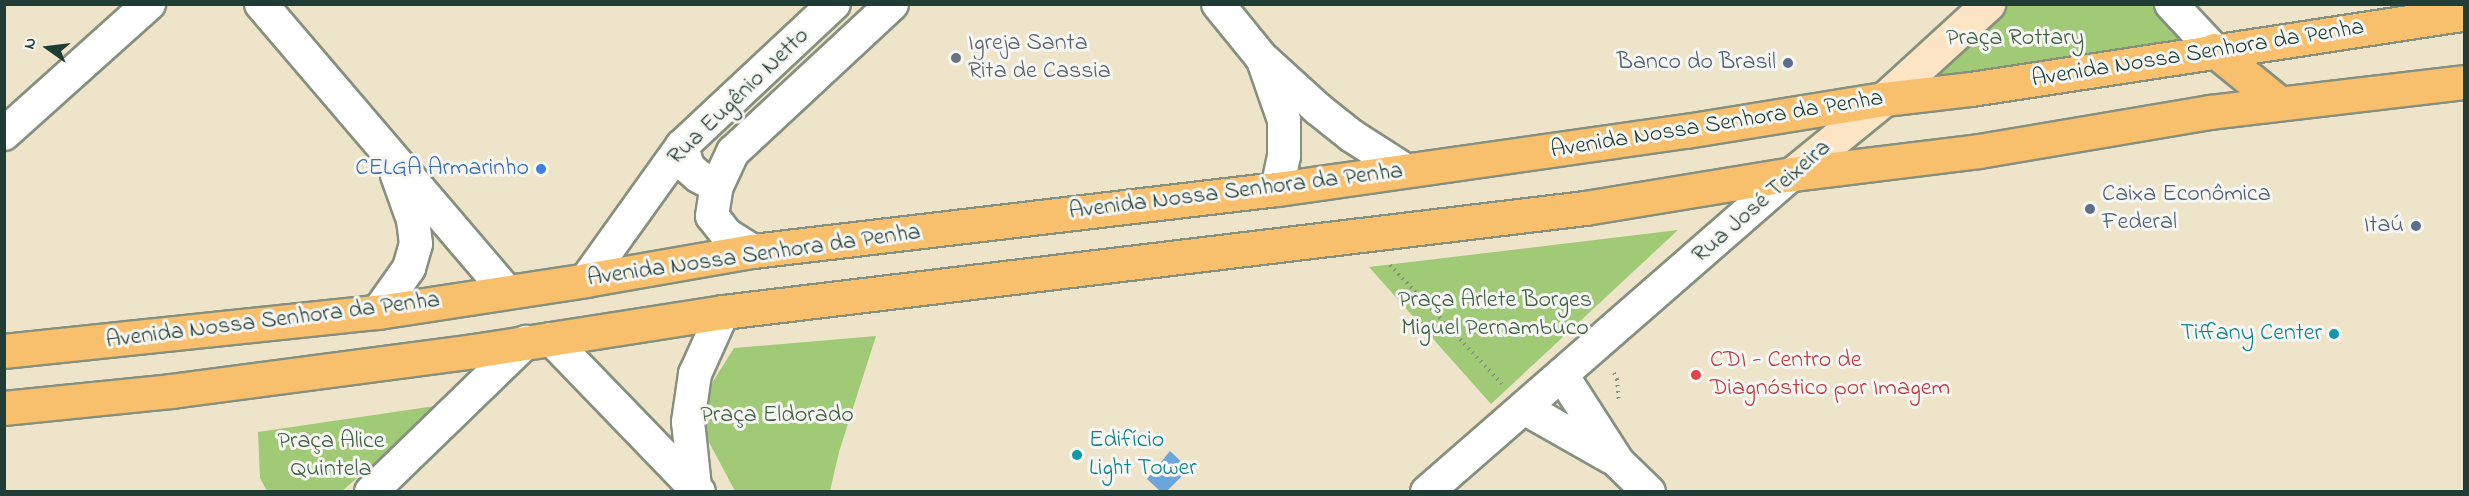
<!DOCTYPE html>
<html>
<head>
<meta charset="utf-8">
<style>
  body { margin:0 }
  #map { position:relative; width:2469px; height:496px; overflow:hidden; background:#eee4ca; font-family:"Indie Flower",sans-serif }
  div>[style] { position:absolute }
  .green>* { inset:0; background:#a0ca76 }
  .water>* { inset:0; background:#6ba5db }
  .path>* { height:4px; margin-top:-2px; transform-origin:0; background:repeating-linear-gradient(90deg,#86907f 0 1.5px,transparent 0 6px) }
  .roads { filter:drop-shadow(2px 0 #86907f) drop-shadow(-2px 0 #86907f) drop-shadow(0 2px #86907f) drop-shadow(0 -2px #86907f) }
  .street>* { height:32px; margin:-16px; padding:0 16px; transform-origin:16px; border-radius:16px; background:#fff }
  .secondary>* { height:33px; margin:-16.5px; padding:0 16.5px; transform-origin:16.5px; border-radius:16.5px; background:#fce5c4 }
  .primary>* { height:33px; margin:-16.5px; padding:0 16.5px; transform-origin:16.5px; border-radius:16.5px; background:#f8bf6c }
  .dots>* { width:16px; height:16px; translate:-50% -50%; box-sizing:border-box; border:3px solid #f6f6f2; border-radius:50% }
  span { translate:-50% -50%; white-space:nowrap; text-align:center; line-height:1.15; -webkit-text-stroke:6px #f6f6f2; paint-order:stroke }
  .park-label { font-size:24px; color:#3f6044 }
  .worship-label { font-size:24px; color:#5b616d }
  .left { translate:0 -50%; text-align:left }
  .street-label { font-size:24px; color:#1f3d34 }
  .service-label { font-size:24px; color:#4e5e75 }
  .right { translate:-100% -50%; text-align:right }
  .shop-label { font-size:24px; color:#366cbe }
  .culture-label { font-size:24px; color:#0d838f }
  .health-label { font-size:24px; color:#be3a42 }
  .frame { position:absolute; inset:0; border:6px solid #1f3d34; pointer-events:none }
  .north { position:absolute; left:18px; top:18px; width:60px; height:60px; -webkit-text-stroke:4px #f6f6f2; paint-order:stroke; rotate:284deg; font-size:16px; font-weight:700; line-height:24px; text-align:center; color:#1f3d34 }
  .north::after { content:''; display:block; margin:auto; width:21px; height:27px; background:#1f3d34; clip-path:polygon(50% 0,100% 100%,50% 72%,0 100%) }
</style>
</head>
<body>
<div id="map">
  <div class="green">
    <i style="clip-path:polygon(2001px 5px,2162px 5px,2201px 46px,1915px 87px)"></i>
    <i style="clip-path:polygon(1678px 230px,1491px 404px,1369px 267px)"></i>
    <i style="clip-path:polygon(876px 336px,839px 452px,830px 491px,735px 491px,704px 433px,712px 383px,734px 348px)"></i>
    <i style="clip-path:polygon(442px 405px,342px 491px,267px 491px,260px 478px,258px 432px)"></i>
  </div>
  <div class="water">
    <i style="clip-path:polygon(1170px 451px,1189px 469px,1167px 491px,1160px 491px,1147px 479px)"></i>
  </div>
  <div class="path">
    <i style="left:1390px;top:265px;width:163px;rotate:46.7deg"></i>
    <i style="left:1614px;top:373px;width:7px;rotate:63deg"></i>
    <i style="left:1617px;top:379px;width:22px;rotate:85deg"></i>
  </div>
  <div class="roads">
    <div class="street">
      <i style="left:261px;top:4px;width:379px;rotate:49.5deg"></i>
      <i style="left:1218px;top:4px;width:68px;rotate:50.9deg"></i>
      <i style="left:1261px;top:57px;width:77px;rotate:42.4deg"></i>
      <i style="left:1318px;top:109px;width:43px;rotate:38.5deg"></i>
      <i style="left:1352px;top:136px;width:63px;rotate:32.7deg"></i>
      <i style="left:2171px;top:4px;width:63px;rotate:46.9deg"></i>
      <i style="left:1264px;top:63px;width:60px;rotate:70.7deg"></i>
      <i style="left:1284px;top:120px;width:36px;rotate:90deg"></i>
      <i style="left:1284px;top:156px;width:34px;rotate:102deg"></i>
      <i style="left:4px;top:134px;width:195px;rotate:-41.9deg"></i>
      <i style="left:682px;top:146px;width:22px;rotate:74deg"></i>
      <i style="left:688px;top:167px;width:13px;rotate:42deg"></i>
      <i style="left:698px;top:176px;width:21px;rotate:28deg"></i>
      <i style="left:753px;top:251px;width:31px;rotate:-148deg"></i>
      <i style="left:727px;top:235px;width:24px;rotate:-128deg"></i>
      <i style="left:712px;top:216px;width:30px;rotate:-81deg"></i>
      <i style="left:717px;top:186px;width:38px;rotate:-65deg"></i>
      <i style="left:733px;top:152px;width:217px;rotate:-42.9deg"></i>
      <i style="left:586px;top:280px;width:165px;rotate:-54.4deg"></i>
      <i style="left:682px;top:146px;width:208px;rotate:-43.1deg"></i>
      <i style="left:378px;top:312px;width:54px;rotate:-54.8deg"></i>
      <i style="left:409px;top:268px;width:25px;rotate:-74deg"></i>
      <i style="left:416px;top:244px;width:24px;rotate:-97deg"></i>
      <i style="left:413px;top:220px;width:48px;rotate:-109.6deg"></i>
      <i style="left:551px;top:339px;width:213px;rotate:46deg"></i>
      <i style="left:1562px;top:375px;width:103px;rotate:57.2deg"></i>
      <i style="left:1618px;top:462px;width:43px;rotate:44.1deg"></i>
      <i style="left:1524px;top:408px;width:101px;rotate:29.6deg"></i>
      <i style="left:695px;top:487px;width:65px;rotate:-96.1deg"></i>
      <i style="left:688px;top:422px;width:49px;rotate:-81.7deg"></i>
      <i style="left:695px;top:374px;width:68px;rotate:-65.7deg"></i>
      <i style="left:371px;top:492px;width:216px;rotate:-44.1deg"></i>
      <i style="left:1427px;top:492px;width:484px;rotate:-41.1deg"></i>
    </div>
    <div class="secondary">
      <i style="left:1792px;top:174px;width:119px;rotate:-39.2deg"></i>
      <i style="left:1884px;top:99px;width:141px;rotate:-42.4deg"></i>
    </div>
    <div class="primary">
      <i style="left:2214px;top:50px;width:82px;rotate:39.1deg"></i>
      <i style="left:4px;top:351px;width:376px;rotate:-6deg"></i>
      <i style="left:378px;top:312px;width:210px;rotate:-8.7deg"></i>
      <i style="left:586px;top:280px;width:169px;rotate:-9.9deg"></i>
      <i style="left:753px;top:251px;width:528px;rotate:-6.75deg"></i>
      <i style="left:1277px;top:189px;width:413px;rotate:-8.1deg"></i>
      <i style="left:1686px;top:131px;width:201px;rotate:-9.2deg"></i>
      <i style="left:1884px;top:99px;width:88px;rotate:-6.6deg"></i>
      <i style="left:1971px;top:89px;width:499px;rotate:-8.7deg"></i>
      <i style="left:4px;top:408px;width:168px;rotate:-5.8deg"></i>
      <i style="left:171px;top:391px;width:306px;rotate:-7.5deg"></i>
      <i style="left:474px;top:351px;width:252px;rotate:-8.9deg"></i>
      <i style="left:723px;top:312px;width:868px;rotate:-6.88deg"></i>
      <i style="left:1585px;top:208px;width:210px;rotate:-9.3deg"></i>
      <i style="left:1792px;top:174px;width:188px;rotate:-7deg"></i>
      <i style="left:1979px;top:151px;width:234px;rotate:-9.6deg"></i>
      <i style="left:2210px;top:112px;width:256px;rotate:-6.7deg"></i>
    </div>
  </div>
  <div class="dots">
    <i style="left:956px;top:58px;background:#6b7280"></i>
    <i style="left:1788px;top:63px;background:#5c6f8a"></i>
    <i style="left:541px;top:169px;background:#3f7fe0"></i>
    <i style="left:2090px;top:209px;background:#5c6f8a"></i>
    <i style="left:2416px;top:226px;background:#5c6f8a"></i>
    <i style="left:2334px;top:334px;background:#0f9aa8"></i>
    <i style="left:1696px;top:375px;background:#e0444e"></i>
    <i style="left:1077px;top:455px;background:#0f9aa8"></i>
  </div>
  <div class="park-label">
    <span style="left:2015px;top:39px">Praça Rottary</span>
    <span style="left:1495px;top:315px">Praça Arlete Borges<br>Miguel Pernambuco</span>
    <span style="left:777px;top:416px">Praça Eldorado</span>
    <span style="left:331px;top:456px">Praça Alice<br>Quintela</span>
  </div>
  <div class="worship-label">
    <span class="left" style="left:968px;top:58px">Igreja Santa<br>Rita de Cassia</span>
  </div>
  <div class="street-label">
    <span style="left:2198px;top:54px;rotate:-9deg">Avenida Nossa Senhora da Penha</span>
    <span style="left:739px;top:97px;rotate:-44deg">Rua Eugênio Netto</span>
    <span style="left:1717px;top:125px;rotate:-9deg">Avenida Nossa Senhora da Penha</span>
    <span style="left:1236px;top:192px;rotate:-7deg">Avenida Nossa Senhora da Penha</span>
    <span style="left:1762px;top:202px;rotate:-41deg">Rua José Teixeira</span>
    <span style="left:754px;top:256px;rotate:-8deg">Avenida Nossa Senhora da Penha</span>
    <span style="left:273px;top:321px;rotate:-7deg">Avenida Nossa Senhora da Penha</span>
  </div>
  <div class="service-label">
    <span class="right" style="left:1776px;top:63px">Banco do Brasil</span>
    <span class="left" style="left:2102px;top:209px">Caixa Econômica<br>Federal</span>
    <span class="right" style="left:2404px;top:226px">Itaú</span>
  </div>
  <div class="shop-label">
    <span class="right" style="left:529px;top:169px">CELGA Armarinho</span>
  </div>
  <div class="culture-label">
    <span class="right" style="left:2322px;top:334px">Tiffany Center</span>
    <span class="left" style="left:1089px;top:455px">Edifício<br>Light Tower</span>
  </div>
  <div class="health-label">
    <span class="left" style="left:1710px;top:375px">CDI - Centro de<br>Diagnóstico por Imagem</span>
  </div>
  <div class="frame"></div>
  <div class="north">N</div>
</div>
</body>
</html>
